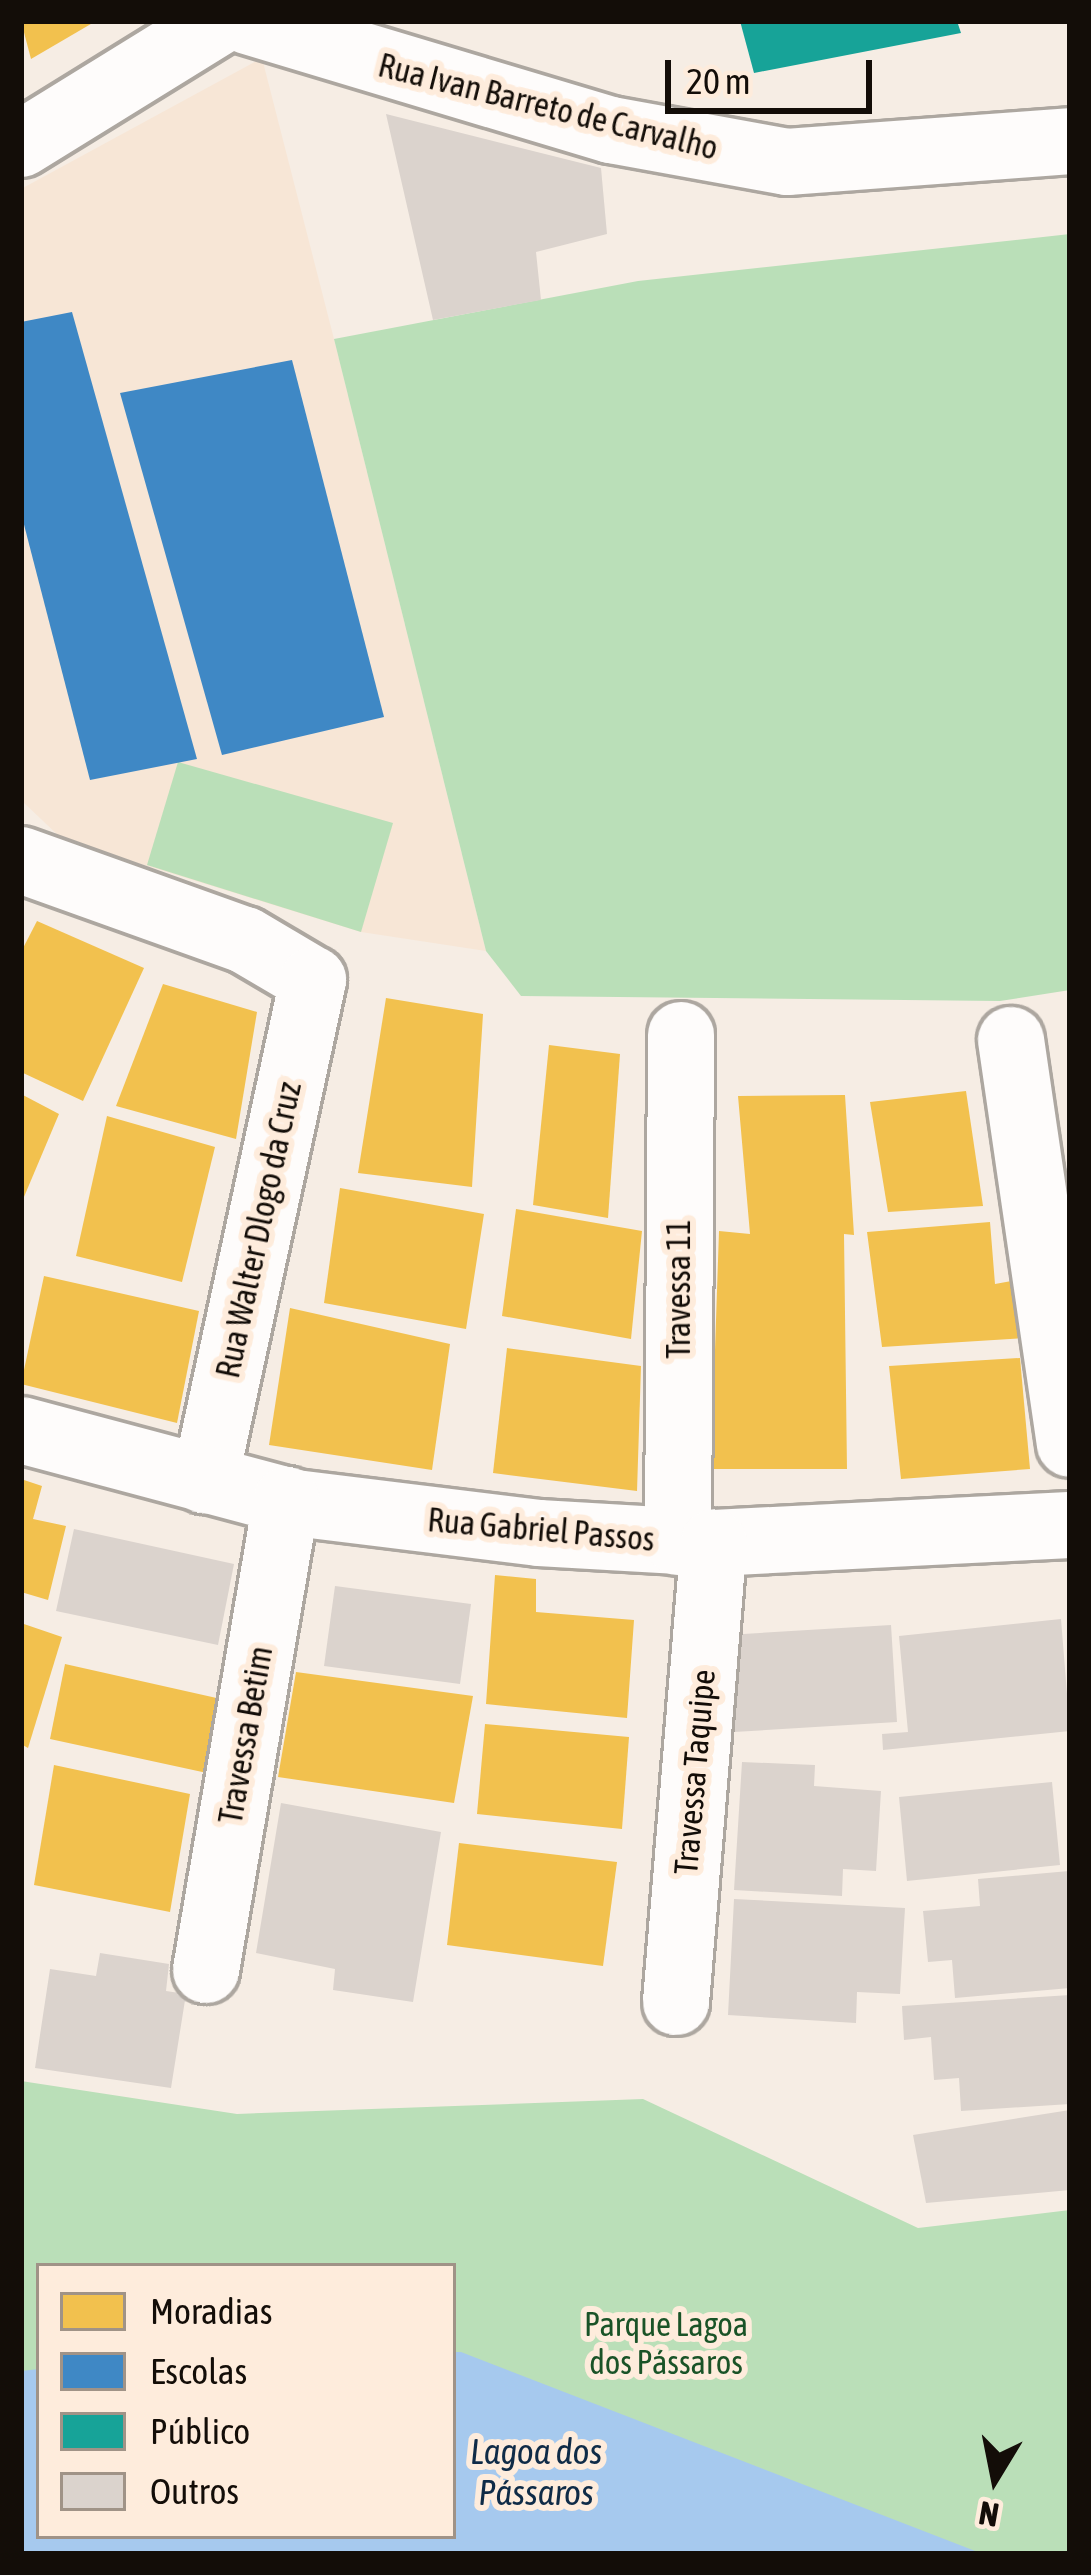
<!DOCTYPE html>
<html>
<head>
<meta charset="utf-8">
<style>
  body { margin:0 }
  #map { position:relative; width:1091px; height:2575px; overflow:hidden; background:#f6ede4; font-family:"Asap Condensed",sans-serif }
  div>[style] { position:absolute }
  .built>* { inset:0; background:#f7e6d6 }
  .green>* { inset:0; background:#badfb8 }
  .water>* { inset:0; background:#a6c9ee }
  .homes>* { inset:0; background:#f2c14e }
  .schools>* { inset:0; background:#3f88c5 }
  .public>* { inset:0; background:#17a398 }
  .building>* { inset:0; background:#dbd3cd }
  .roads { filter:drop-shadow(3px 0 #ada7a0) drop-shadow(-3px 0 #ada7a0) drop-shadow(0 3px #ada7a0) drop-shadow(0 -3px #ada7a0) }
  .minor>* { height:66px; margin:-33px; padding:0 33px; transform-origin:33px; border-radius:33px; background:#fefcfb }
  span { translate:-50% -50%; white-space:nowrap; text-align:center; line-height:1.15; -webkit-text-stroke:12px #feecdc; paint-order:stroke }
  .street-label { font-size:33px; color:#130d08 }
  .park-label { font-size:33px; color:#1a5327 }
  .water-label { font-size:36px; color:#0f2b47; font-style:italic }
  .frame { position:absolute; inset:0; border:24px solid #130d08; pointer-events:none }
  .legend { position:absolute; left:36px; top:2263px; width:420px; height:276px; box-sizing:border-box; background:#feecdc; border:3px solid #a09387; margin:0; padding:15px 21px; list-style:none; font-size:36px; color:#130d08 }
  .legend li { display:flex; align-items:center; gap:24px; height:60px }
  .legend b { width:60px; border:3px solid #a09387 }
  .north { position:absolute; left:935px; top:2419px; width:120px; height:120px; -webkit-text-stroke:9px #feecdc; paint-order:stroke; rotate:190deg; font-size:33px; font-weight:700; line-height:48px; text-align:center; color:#130d08 }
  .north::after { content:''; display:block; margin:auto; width:42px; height:54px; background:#130d08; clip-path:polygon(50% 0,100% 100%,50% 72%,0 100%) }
  .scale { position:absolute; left:665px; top:60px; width:207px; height:54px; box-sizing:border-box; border:6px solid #130d08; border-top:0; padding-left:15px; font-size:36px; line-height:42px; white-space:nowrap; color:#130d08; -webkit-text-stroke:9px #feecdc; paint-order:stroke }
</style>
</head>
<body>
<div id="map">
  <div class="built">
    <i style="clip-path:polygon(262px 58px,334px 339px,486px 951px,361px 932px,63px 840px,21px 800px,21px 189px)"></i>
  </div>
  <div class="green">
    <i style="clip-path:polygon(1070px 234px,1070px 990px,1000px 1001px,521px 996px,486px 951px,334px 339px,638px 281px)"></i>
    <i style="clip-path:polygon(178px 762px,393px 823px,361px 932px,147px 865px)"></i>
    <i style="clip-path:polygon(evenodd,21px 2081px,237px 2114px,643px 2099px,918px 2228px,1070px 2210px,1070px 2554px,21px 2554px,21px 2081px,39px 2266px,453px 2266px,453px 2536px,39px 2536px,39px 2266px)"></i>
  </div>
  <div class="water">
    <i style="clip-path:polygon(453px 2352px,461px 2352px,983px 2554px,21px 2554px,21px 2371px,39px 2369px,39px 2536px,453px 2536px)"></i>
  </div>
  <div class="homes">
    <i style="clip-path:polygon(21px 21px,96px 21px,31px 59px)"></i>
    <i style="clip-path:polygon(37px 921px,144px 968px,83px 1101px,21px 1072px,21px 952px)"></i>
    <i style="clip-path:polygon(163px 984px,257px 1012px,236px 1139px,116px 1106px)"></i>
    <i style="clip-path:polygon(386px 998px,483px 1014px,472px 1187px,358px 1173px)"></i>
    <i style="clip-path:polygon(549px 1045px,620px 1054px,608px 1218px,533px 1205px)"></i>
    <i style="clip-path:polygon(966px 1091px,983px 1206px,888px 1212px,870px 1102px)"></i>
    <i style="clip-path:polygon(21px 1094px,59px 1114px,21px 1204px)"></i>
    <i style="clip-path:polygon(845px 1095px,854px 1235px,844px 1234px,847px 1469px,711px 1469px,719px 1231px,750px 1234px,738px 1096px)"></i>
    <i style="clip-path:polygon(107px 1116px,215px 1147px,182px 1282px,76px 1256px)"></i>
    <i style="clip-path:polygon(340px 1188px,484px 1214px,466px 1329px,324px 1303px)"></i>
    <i style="clip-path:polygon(516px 1209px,642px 1231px,631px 1339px,502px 1316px)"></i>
    <i style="clip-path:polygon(990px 1222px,995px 1284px,1017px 1280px,1024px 1338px,882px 1347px,867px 1232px)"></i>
    <i style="clip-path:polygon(44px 1276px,199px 1311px,177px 1423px,21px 1384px)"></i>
    <i style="clip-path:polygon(290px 1308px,450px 1344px,432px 1470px,269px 1445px)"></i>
    <i style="clip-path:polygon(507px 1348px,641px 1366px,637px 1491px,493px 1473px)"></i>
    <i style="clip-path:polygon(1020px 1358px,1030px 1469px,901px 1479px,889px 1366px)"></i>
    <i style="clip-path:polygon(21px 1479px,42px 1486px,33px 1519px,66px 1526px,48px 1600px,21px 1592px)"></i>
    <i style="clip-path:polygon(495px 1575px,536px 1579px,536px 1612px,634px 1620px,627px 1718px,486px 1704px)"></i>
    <i style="clip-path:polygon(21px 1623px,62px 1637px,28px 1748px,21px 1744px)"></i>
    <i style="clip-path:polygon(65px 1664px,221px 1699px,207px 1773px,50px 1739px)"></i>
    <i style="clip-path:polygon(296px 1672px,473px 1696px,454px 1803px,278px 1777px)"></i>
    <i style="clip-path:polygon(485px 1724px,629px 1737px,622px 1829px,477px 1814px)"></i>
    <i style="clip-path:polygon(54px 1765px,190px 1794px,170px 1912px,34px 1885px)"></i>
    <i style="clip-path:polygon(459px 1843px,617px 1862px,603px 1966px,447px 1945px)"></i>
  </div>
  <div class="schools">
    <i style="clip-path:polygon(72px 312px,197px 759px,90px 780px,21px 513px,21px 322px)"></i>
    <i style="clip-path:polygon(292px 360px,384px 717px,222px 755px,120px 393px)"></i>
  </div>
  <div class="public">
    <i style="clip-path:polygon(740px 21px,957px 21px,961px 33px,754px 73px)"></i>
  </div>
  <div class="building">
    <i style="clip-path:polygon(386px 114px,601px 168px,607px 234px,536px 252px,541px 300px,433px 320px)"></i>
    <i style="clip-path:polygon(74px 1529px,234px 1564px,218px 1645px,56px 1611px)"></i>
    <i style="clip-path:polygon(335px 1586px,471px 1604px,460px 1684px,324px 1666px)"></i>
    <i style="clip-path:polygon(1061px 1619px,1070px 1731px,883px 1750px,882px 1734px,908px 1732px,899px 1636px)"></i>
    <i style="clip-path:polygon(891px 1625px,897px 1722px,734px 1732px,727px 1635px)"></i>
    <i style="clip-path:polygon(742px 1762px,815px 1765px,814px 1786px,881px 1791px,876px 1871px,843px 1869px,842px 1896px,734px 1890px)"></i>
    <i style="clip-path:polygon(1052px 1782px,1060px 1865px,907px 1881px,899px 1797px)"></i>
    <i style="clip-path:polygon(281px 1803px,441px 1832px,413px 2002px,333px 1990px,335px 1969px,256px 1953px)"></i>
    <i style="clip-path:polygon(1069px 1871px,1070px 1988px,955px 1998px,952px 1960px,928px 1962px,923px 1911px,980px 1906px,978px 1879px)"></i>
    <i style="clip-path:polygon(734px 1899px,905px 1908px,900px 1994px,857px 1992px,856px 2023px,728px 2015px)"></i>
    <i style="clip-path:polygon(100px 1953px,169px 1964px,166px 1991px,186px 1994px,171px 2088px,35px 2068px,50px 1969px,96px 1976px)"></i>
    <i style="clip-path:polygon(1070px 1995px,1070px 2104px,961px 2111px,959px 2078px,934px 2080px,931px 2037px,904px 2040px,902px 2006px)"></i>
    <i style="clip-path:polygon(1070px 2110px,1070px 2190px,926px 2203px,913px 2135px)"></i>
  </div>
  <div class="roads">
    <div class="minor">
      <i style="left:247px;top:21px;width:380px;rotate:16.7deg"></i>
      <i style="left:611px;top:130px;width:179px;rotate:10.3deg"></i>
      <i style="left:787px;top:162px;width:284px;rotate:-4.2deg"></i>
      <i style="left:21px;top:144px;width:234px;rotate:-31.7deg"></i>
      <i style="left:21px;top:860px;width:238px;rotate:19.7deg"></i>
      <i style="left:245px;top:940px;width:79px;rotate:30.5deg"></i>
      <i style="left:313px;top:980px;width:512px;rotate:102.19deg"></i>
      <i style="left:1011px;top:1040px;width:408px;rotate:81.7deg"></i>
      <i style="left:21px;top:1430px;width:284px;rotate:14.9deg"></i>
      <i style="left:295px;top:1503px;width:246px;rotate:7deg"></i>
      <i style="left:539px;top:1533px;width:175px;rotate:3.3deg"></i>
      <i style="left:714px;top:1543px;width:356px;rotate:-2.9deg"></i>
      <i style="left:678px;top:1542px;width:507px;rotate:-89.66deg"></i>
      <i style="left:206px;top:1970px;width:477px;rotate:-80.3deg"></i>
      <i style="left:676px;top:2002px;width:461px;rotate:-85.3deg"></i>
    </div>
  </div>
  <div class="street-label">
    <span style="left:548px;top:107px;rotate:14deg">Rua Ivan Barreto de Carvalho</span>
    <span style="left:259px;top:1230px;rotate:-78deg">Rua Walter Dlogo da Cruz</span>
    <span style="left:679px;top:1289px;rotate:-90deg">Travessa 11</span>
    <span style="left:541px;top:1530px;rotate:5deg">Rua Gabriel Passos</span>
    <span style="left:246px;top:1735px;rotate:-80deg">Travessa Betim</span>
    <span style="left:695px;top:1772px;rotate:-85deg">Travessa Taquipe</span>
  </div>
  <div class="park-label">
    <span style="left:666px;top:2344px">Parque Lagoa<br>dos Pássaros</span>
  </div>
  <div class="water-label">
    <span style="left:536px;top:2472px">Lagoa dos<br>Pássaros</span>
  </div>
  <div class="frame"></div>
  <ul class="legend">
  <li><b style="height:33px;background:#f2c14e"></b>Moradias</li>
  <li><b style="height:33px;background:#3f88c5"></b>Escolas</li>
  <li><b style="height:33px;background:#17a398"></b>Público</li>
  <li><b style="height:33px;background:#dbd3cd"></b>Outros</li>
  </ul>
  <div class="north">N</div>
  <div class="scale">20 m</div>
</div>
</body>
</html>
